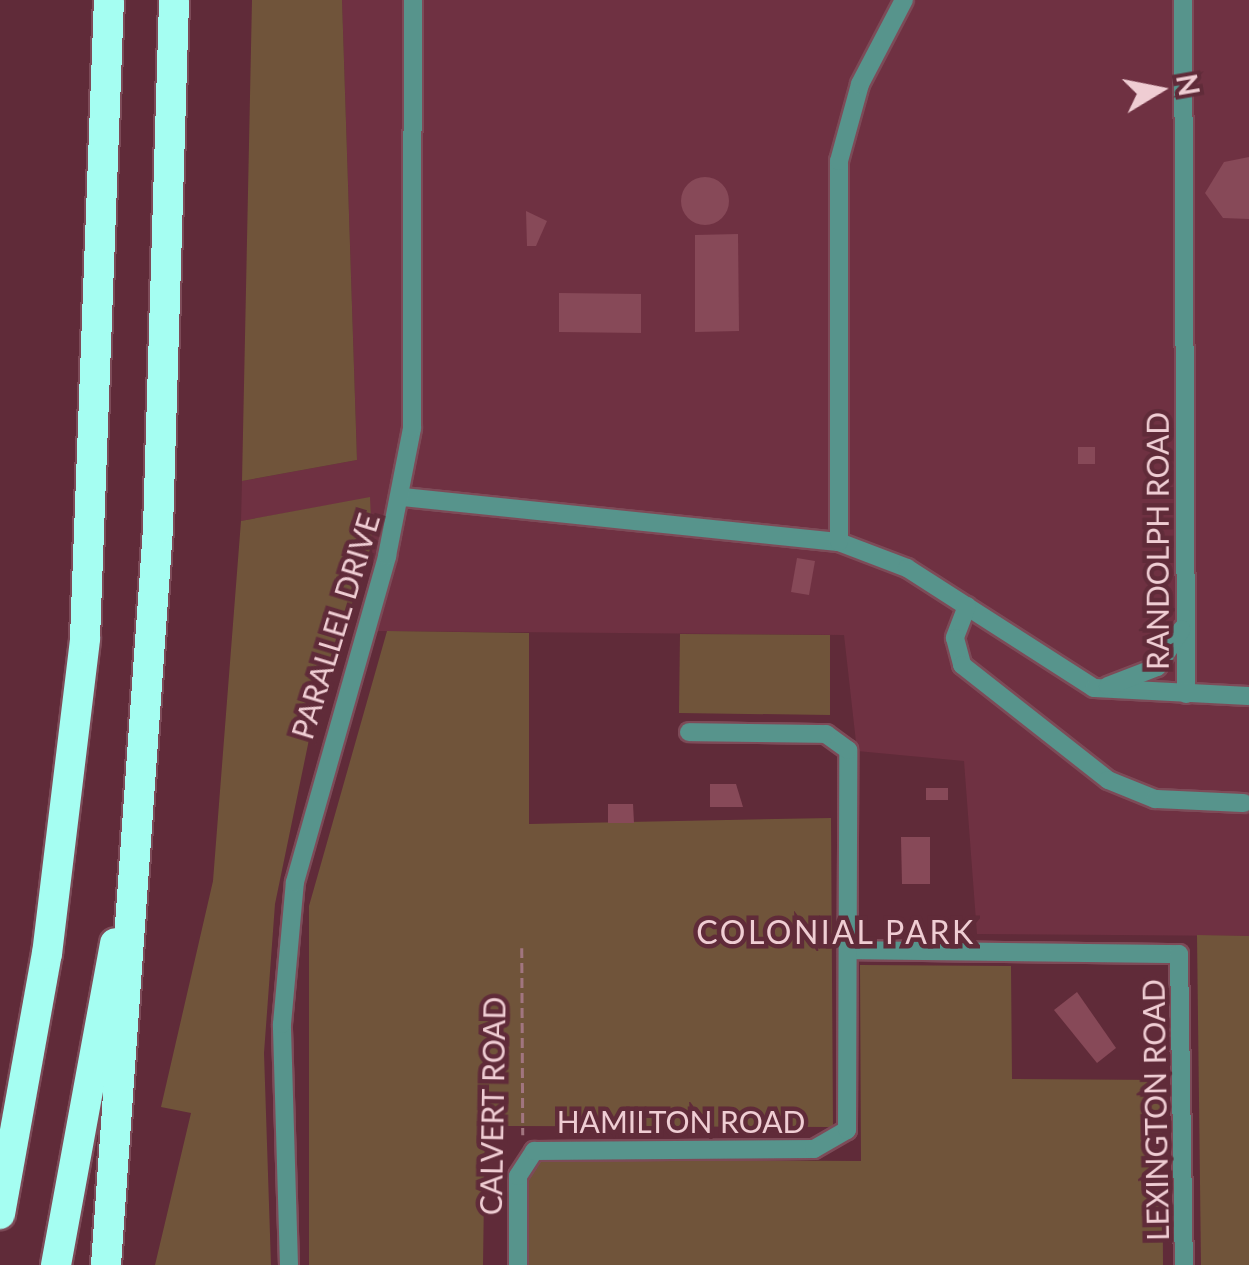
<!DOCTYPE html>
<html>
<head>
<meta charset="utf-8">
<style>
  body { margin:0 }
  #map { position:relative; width:1249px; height:1265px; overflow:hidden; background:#602b39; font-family:Lato,sans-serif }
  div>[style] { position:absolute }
  .built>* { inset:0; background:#6f3142 }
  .green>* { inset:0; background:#70543a }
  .building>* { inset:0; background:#874958 }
  .round { border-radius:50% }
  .path>* { height:2.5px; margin-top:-1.25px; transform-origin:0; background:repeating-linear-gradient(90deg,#a1757f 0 10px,transparent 0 15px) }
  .roads { filter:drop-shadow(2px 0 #7d4b58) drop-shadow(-2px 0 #7d4b58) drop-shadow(0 2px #7d4b58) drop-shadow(0 -2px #7d4b58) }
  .minor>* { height:18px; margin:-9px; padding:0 9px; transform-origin:9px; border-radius:9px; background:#57948c }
  .highway>* { height:30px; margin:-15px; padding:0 15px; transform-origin:15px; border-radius:15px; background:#a5fef2 }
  span { translate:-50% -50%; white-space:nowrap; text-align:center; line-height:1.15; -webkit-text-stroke:9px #602b39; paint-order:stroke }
  .street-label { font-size:30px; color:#efcdd3 }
  .neighbourhood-label { font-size:32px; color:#efcdd3; letter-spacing:2.5px }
  .north { position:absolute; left:1109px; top:40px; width:100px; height:100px; -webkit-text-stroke:8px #602b39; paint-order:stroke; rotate:80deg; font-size:28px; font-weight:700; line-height:40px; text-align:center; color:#efcdd3 }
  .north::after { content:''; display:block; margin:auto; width:35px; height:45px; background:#efcdd3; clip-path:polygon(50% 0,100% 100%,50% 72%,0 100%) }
</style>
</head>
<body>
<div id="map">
  <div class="built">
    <i style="clip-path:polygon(342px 0,1249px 0,1249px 936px,977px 934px,964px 761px,857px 751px,844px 635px,377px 631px,369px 498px,241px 521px,242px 481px,357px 460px)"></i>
  </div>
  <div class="green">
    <i style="clip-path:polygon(252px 0,342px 0,357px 460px,242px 481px)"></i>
    <i style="clip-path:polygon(370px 497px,372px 543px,312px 725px,275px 904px,264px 1053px,271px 1265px,155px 1265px,191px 1113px,161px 1107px,213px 881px,241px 521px)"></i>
    <i style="clip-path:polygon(387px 631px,529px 633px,529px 824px,831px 818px,833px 1127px,485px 1126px,483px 1265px,309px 1265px,309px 906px)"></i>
    <i style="clip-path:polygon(680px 634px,830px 635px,830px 715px,679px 713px)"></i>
    <i style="clip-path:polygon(1197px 935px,1249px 936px,1249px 1265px,1201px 1265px)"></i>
    <i style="clip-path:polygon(860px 965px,1011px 966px,1012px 1079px,1162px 1080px,1163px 1265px,529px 1265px,529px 1159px,861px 1161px)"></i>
  </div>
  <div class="building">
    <i style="clip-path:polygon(1249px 157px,1249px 219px,1223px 218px,1205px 193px,1224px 162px)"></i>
    <i class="round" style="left:681px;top:177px;width:48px;height:48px"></i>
    <i style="clip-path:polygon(526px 211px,547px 221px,536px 246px,527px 246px)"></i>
    <i style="clip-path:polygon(738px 234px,739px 331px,695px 332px,695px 235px)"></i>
    <i style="clip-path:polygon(559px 293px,641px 294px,641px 333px,559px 332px)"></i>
    <i style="clip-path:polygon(1078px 447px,1095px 447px,1095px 464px,1078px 464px)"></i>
    <i style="clip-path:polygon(797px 558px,815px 561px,809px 595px,791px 592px)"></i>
    <i style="clip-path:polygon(710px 784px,736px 784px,743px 807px,710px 807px)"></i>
    <i style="clip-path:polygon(926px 788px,948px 788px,948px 800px,926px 800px)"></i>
    <i style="clip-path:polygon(608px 804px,633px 804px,634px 823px,608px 823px)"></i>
    <i style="clip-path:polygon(901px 837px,930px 837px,930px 884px,902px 884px)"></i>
    <i style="clip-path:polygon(1077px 992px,1116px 1048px,1097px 1063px,1054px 1010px)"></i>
  </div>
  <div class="path">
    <i style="left:522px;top:948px;width:187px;rotate:89.7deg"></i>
  </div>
  <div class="roads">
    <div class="minor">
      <i style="left:1183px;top:0;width:694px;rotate:89.75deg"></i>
      <i style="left:402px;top:497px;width:439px;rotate:5.9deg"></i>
      <i style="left:839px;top:542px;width:73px;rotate:20.9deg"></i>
      <i style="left:907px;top:568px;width:222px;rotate:32.7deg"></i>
      <i style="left:1094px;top:688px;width:155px;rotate:3deg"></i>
      <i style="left:839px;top:542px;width:381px;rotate:-90deg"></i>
      <i style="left:839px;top:161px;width:80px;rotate:-74.7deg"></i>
      <i style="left:860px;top:84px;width:95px;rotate:-62.4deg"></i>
      <i style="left:967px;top:606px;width:34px;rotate:111deg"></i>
      <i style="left:955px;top:638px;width:28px;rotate:75deg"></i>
      <i style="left:962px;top:665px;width:186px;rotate:38.2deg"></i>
      <i style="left:1108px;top:780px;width:51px;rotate:22deg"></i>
      <i style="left:1155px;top:799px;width:89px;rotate:2.6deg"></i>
      <i style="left:1108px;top:686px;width:53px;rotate:-21.2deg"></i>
      <i style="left:1157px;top:667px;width:45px;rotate:-56.7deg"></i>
      <i style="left:850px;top:950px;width:329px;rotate:0.7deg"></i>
      <i style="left:1179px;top:954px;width:311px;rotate:89.1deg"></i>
      <i style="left:289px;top:1265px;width:241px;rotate:-91.7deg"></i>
      <i style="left:282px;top:1024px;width:143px;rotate:-84.8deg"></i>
      <i style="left:295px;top:882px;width:339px;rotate:-74.2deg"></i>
      <i style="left:387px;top:556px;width:130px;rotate:-78.9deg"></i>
      <i style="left:412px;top:428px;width:428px;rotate:-89.9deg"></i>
      <i style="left:518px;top:1265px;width:89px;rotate:-90deg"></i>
      <i style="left:518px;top:1176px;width:30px;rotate:-57deg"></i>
      <i style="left:534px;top:1151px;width:280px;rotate:-0.4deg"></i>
      <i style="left:814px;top:1149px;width:38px;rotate:-30deg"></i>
      <i style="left:847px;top:1130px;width:380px;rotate:-89.8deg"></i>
      <i style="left:848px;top:750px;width:27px;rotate:-144deg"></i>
      <i style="left:826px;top:734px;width:137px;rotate:-179.2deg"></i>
    </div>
    <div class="highway">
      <i style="left:0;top:1214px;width:264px;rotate:-79.8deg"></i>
      <i style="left:47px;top:954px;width:318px;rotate:-83.1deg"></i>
      <i style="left:85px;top:638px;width:638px;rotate:-87.85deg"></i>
      <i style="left:56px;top:1265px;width:327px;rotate:-79.6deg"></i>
      <i style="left:106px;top:1265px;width:739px;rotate:-85.96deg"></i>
      <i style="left:158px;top:528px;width:528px;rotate:-88.26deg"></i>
    </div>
  </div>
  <div class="street-label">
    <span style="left:1157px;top:541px;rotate:-90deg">RANDOLPH ROAD</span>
    <span style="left:335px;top:626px;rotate:-73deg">PARALLEL DRIVE</span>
    <span style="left:492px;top:1106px;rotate:-89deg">CALVERT ROAD</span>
    <span style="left:1155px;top:1110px;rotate:-91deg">LEXINGTON ROAD</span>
    <span style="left:681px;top:1121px">HAMILTON ROAD</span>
  </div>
  <div class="neighbourhood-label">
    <span style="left:836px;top:932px">COLONIAL PARK</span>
  </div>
  <div class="north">N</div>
</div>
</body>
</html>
